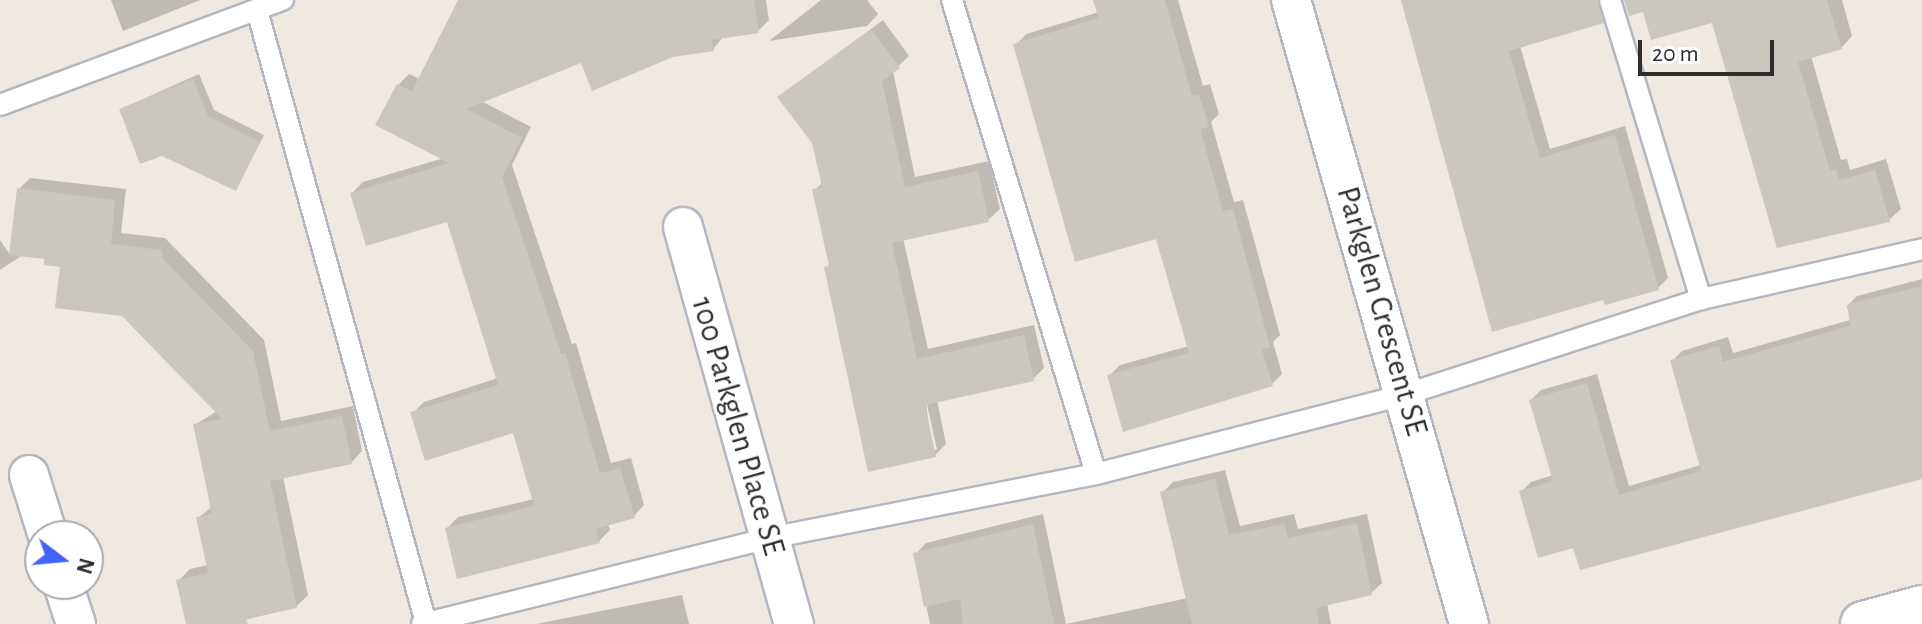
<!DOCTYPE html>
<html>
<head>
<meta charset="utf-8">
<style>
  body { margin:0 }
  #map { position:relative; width:1922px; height:624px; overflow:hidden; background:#efe9e1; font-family:"Alegreya Sans",sans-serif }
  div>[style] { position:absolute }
  .shadow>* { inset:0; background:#0003 }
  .building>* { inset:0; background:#cbc7bf }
  .roads { filter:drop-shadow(2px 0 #b4b7c1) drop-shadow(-2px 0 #b4b7c1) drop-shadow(0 2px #b4b7c1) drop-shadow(0 -2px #b4b7c1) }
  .lane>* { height:20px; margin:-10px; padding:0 10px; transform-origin:10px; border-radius:10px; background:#fff }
  .street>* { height:38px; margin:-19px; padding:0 19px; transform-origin:19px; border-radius:19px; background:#fff }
  .secondary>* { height:44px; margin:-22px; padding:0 22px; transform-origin:22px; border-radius:22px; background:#fff }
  span { translate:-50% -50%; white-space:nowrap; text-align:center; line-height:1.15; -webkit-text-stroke:6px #fff; paint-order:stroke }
  .street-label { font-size:32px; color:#2e2e2e }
  .north { position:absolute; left:24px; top:520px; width:80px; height:80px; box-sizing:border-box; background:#fff; border:2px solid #ababab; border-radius:50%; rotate:106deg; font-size:22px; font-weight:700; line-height:32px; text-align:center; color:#2e2e2e }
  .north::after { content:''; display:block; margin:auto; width:28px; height:36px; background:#4264fb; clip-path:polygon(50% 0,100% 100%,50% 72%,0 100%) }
  .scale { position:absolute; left:1638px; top:40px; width:136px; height:36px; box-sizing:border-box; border:4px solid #2e2e2e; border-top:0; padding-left:10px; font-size:24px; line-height:28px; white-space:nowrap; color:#2e2e2e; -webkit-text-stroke:6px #fff; paint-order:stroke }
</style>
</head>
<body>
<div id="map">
  <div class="shadow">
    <i style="clip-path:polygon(111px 0,200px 0,123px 31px)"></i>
    <i style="clip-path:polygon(460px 0,766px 0,769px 20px,758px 31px,723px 37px,713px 49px,582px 61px,481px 101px,531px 127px,512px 165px,572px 344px,576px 343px,611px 463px,631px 458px,644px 505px,634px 516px,608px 524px,610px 530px,599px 541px,447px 528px,458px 517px,534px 499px,515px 431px,413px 413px,424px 402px,498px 378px,449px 219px,352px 193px,363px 182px,444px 158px,398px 85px,409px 74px,420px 79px)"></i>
    <i style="clip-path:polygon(821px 0,867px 0,878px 14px,867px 26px,769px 41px)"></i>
    <i style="clip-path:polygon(1096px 0,1178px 0,1203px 86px,1210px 84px,1219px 114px,1211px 122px,1234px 202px,1243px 200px,1280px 335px,1273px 342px,1282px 374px,1272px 384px,1109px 376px,1120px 365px,1189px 346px,1157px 236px,1016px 45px,1026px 34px,1099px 12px)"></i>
    <i style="clip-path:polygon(1401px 0,1586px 0,1520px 46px,1550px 149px,1625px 126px,1668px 278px,1658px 288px,1604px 297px,1494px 329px)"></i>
    <i style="clip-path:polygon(1642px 0,1842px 0,1852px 36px,1841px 48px,1811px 56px,1841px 160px,1847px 159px,1850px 170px,1886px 159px,1901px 209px,1889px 220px,1778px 246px,1713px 20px)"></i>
    <i style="clip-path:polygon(evenodd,883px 20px,909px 56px,893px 71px,915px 177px,989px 161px,1000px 209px,988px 220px,903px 238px,928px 349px,1034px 325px,1044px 368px,1033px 379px,937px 400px,946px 444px,935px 455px,826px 268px,831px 263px,815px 190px,823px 182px,814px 142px,780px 97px,883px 20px,925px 395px,937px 450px,932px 450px,925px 395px)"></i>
    <i style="clip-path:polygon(199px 74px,214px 110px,264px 135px,236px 189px,121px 109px)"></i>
    <i style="clip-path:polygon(30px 178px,126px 189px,121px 233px,165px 238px,264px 340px,281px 421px,353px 406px,362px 451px,351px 463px,283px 477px,308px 595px,296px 607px,228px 624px,188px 624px,178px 581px,190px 569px,208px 565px,198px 518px,213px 506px,195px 425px,217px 411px,67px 226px,0 270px,0 240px,11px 256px,19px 189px)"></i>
    <i style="clip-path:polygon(1922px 279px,1922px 477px,1574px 545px,1521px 492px,1531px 482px,1553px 475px,1531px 400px,1541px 390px,1597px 374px,1629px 486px,1701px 465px,1672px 361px,1682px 351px,1728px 337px,1733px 353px,1850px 320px,1847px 306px,1857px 296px)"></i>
    <i style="clip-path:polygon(1225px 470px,1240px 526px,1294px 514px,1298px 529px,1367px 514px,1382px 583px,1371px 593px,1327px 603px,1331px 624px,930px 624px,916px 554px,926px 543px,1043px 514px,1066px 624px,1188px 598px,1162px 493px,1173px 482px)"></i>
    <i style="clip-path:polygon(682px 595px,689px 624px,536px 624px)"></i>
  </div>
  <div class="building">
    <i style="clip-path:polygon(458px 0,754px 0,759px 33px,712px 40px,714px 51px,673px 57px,592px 91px,581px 63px,466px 109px,522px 138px,502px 177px,561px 354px,565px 353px,600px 473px,620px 468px,635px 518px,596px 529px,600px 543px,457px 579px,445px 528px,534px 506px,513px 433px,425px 461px,410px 412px,498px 385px,447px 222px,366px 246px,350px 193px,449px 163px,375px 125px,397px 84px,412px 91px)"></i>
    <i style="clip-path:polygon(1093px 0,1165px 0,1192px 96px,1199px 94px,1209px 127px,1200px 129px,1223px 211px,1233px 209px,1270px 347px,1262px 350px,1273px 386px,1123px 432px,1107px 375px,1189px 353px,1156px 239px,1075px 262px,1013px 44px,1099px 18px)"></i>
    <i style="clip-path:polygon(1401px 0,1597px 0,1604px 23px,1509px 51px,1540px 158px,1615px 135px,1659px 290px,1605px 305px,1603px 300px,1492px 332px)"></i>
    <i style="clip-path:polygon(1624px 0,1827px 0,1842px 49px,1798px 62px,1830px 171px,1836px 169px,1839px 180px,1875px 170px,1890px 222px,1777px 248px,1712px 23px,1651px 40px,1643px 12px,1629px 16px)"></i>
    <i style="clip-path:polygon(871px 29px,900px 68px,882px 81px,905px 187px,978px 171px,989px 222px,892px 243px,917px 359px,1024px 335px,1034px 381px,925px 405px,936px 457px,868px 472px,824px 267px,829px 266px,812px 189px,822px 187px,812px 143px,777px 97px)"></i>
    <i style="clip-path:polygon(193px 79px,208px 116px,260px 142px,236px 191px,162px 156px,140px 164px,119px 109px)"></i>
    <i style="clip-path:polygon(17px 188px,115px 200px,111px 244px,162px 250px,162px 258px,253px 351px,270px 431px,342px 416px,352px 464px,270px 481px,297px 608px,246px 619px,248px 624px,186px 624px,176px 580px,208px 573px,196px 517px,212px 514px,193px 424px,222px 419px,122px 316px,55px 308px,60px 267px,44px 265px,44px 259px,9px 255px)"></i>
    <i style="clip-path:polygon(1922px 286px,1922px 479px,1580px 570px,1573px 548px,1538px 558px,1519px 491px,1553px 481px,1529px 400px,1587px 383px,1619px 495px,1701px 471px,1670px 360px,1719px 346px,1723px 362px,1850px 326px,1848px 304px)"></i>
    <i style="clip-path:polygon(1215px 479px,1229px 535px,1284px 524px,1288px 538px,1357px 523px,1372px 595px,1316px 608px,1319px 624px,1192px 624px,1160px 492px)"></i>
    <i style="clip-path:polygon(1033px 524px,1054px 624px,963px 624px,960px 599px,924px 607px,913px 553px)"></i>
  </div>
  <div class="roads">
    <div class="lane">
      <i style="left:952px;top:0;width:495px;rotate:73.1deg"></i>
      <i style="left:1610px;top:0;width:313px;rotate:73.1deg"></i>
      <i style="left:257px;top:10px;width:636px;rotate:74.59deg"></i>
      <i style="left:0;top:105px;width:302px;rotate:-20.4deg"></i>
      <i style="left:422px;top:624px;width:358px;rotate:-13.9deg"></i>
      <i style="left:770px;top:538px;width:332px;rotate:-11.1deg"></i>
      <i style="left:1096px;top:474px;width:321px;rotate:-14.4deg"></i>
      <i style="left:1407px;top:394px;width:309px;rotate:-17.9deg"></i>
      <i style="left:1701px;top:299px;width:227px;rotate:-12.7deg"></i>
    </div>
    <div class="street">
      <i style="left:1291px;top:0;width:649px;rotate:74.08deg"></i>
      <i style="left:683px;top:227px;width:412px;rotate:74.4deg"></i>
      <i style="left:29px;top:475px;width:64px;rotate:72.7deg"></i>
      <i style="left:63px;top:584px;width:42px;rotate:72deg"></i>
    </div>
    <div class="secondary">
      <i style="left:1863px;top:624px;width:61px;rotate:-15.2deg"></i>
    </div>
  </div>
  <div class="street-label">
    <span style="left:1382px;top:311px;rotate:74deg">Parkglen Crescent SE</span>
    <span style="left:738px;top:426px;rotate:74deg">100 Parkglen Place SE</span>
  </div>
  <div class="north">N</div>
  <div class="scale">20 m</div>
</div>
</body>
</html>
